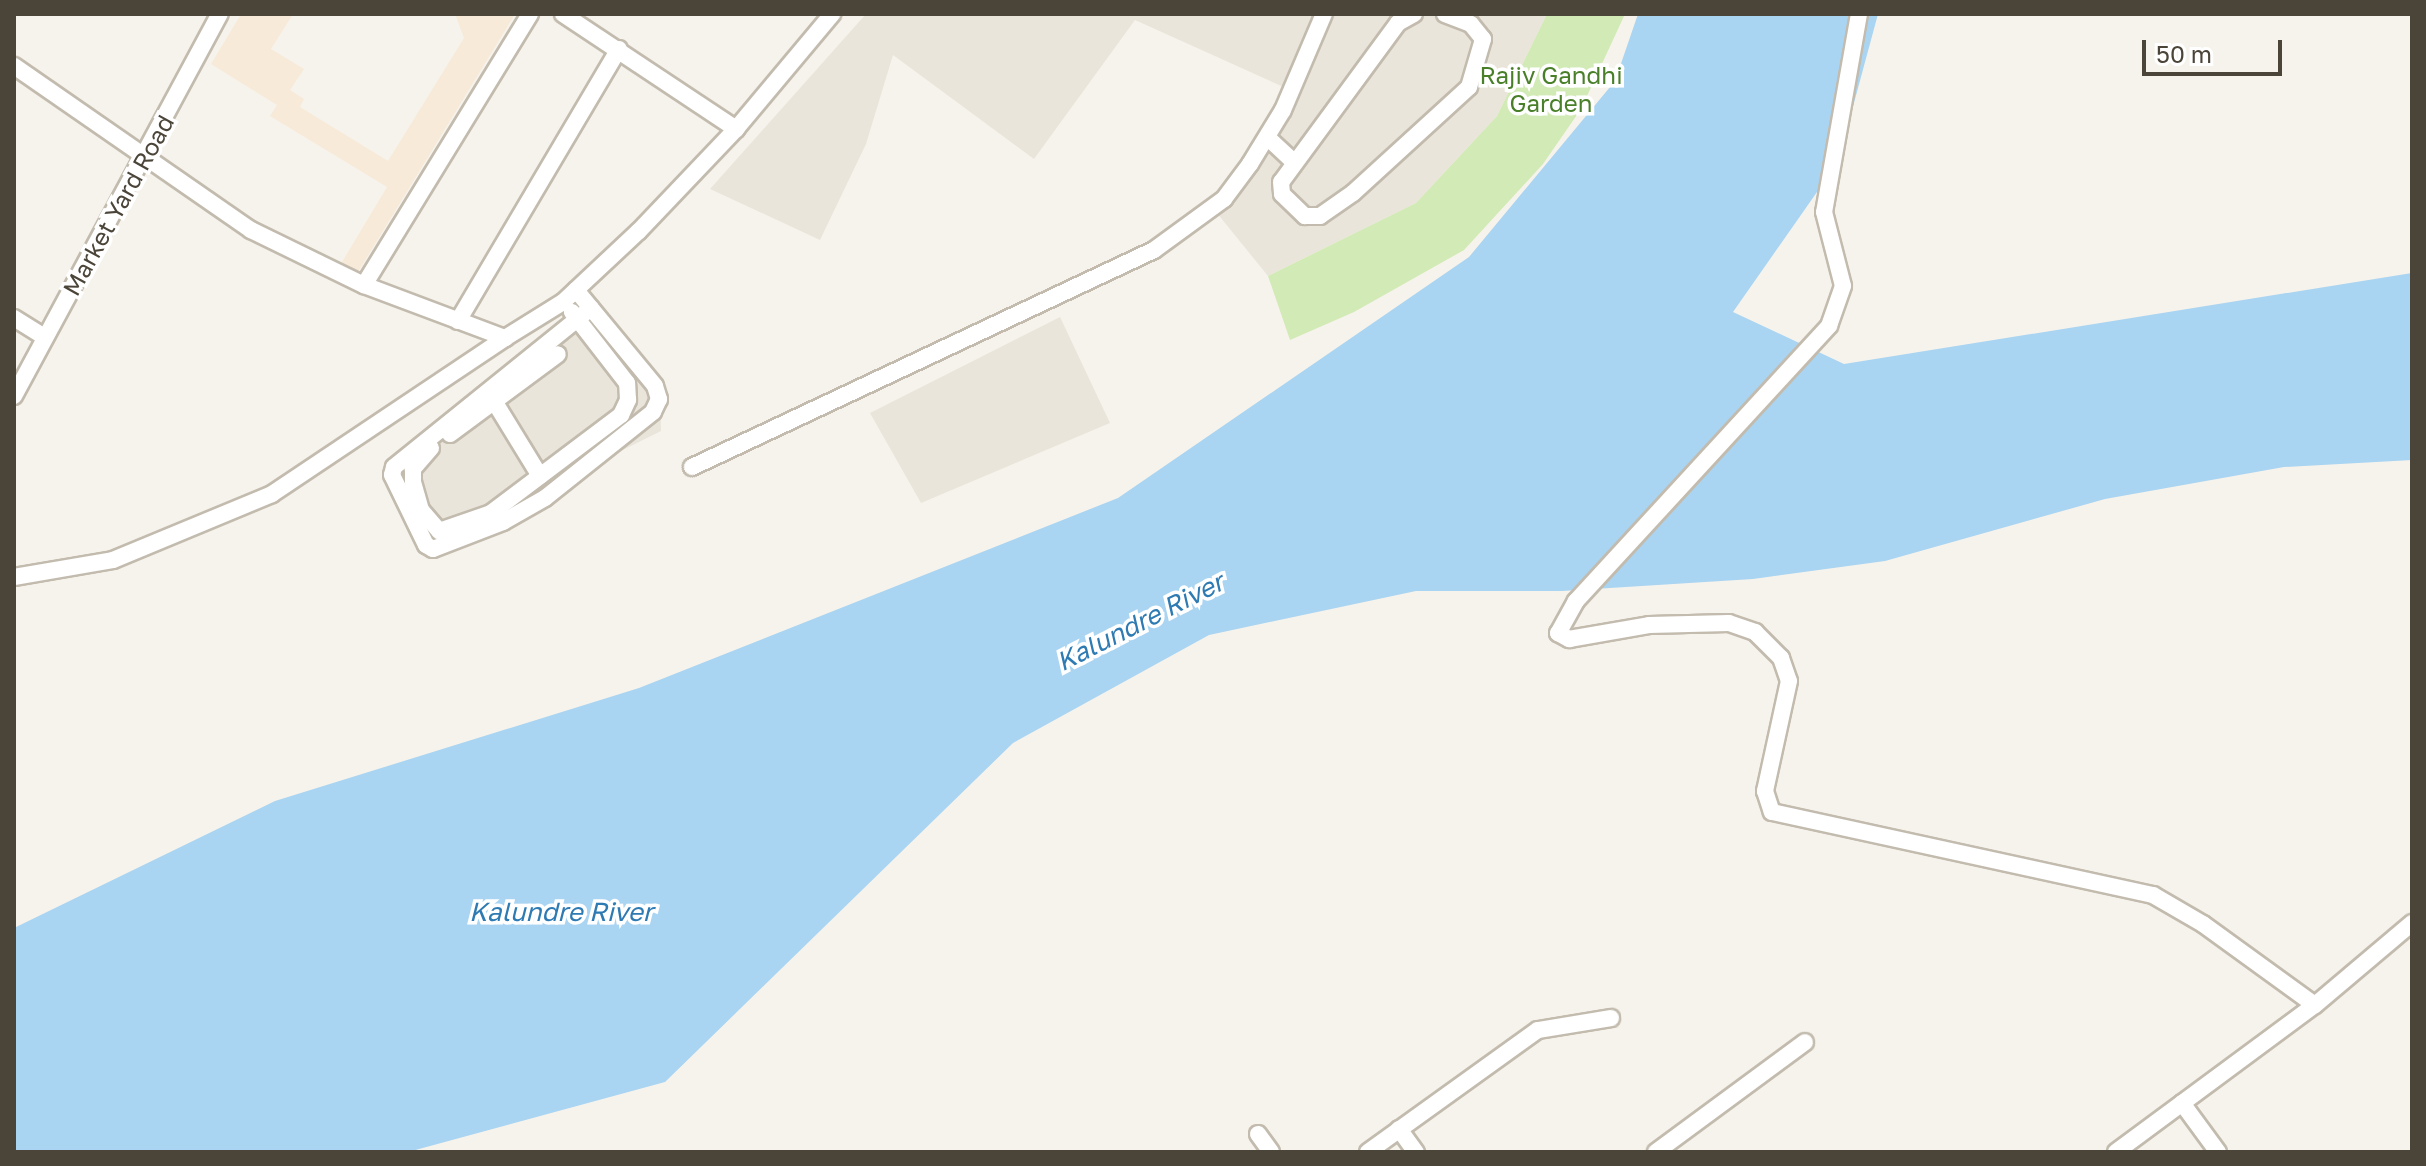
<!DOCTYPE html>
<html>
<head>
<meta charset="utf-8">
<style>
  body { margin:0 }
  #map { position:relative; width:2426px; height:1166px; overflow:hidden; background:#f6f3ec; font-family:"Golos Text",sans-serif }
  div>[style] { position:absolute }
  .residential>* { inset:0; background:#eae5da }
  .commercial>* { inset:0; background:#f7ead8 }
  .green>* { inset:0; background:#d2eab5 }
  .water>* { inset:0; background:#a9d4f2 }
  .roads { filter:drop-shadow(2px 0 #c2bbae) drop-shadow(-2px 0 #c2bbae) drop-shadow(0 2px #c2bbae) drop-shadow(0 -2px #c2bbae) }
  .street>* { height:16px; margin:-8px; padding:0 8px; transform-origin:8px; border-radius:8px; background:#fff }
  span { translate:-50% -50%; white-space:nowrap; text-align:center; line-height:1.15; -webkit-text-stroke:7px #fff; paint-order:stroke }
  .park-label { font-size:24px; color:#4a7f2a }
  .street-label { font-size:24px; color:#4b4439 }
  .water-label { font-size:26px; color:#2e7ab2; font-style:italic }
  .frame { position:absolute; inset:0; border:16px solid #4b4439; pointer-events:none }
  .scale { position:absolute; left:2142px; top:40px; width:140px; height:36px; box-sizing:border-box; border:4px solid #4b4439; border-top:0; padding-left:10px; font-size:24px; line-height:28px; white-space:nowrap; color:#4b4439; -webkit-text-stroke:6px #fff; paint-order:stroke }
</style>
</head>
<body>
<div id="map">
  <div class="residential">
    <i style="clip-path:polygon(866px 14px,1547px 14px,1497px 116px,1416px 203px,1268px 276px,1208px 202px,1249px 161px,1299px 94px,1135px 20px,1034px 159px,893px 55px,866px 144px,820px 240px,710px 189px)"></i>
    <i style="clip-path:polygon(586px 312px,660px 379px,661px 431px,440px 541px,423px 529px,393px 454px)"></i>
    <i style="clip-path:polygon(1060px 317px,1110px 423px,921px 503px,870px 413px)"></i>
  </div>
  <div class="commercial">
    <i style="clip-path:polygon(241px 14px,293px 14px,271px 49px,304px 69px,290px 90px,304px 99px,300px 107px,388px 161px,464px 38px,455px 14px,515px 14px,358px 272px,342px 262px,387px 187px,270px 116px,277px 105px,211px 64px)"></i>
  </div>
  <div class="green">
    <i style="clip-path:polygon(1547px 14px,1625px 14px,1581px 109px,1543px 164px,1464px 250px,1354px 312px,1290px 340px,1268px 276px,1416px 203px,1497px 116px)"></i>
  </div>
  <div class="water">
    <i style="clip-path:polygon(1638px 14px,1878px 14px,1838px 162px,1733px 312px,1844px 364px,2412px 273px,2412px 460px,2284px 467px,2105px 499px,1885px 561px,1753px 579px,1562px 591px,1416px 591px,1209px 635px,1013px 743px,665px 1082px,408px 1152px,14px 1152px,14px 928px,275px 801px,639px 688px,1118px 498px,1469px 257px,1615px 81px)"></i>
  </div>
  <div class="roads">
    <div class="street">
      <i style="left:563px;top:14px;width:208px;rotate:33.6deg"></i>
      <i style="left:1414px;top:14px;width:18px;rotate:151deg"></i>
      <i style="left:1398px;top:23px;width:197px;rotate:126.3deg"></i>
      <i style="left:1281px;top:182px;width:12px;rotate:85deg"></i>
      <i style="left:1282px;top:194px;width:32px;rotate:44deg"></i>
      <i style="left:1305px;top:216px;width:15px"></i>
      <i style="left:1320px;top:216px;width:40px;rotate:-34.9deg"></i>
      <i style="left:1353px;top:193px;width:157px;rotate:-42.4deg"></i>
      <i style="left:1469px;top:87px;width:50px;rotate:-73.7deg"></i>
      <i style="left:1483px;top:39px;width:19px;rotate:-129deg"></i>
      <i style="left:1471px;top:24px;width:28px;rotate:-159deg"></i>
      <i style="left:1859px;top:14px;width:201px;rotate:100deg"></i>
      <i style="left:1824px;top:212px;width:76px;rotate:75.6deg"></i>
      <i style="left:1843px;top:286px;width:42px;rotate:109.3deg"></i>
      <i style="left:1829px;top:326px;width:374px;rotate:132.6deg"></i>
      <i style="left:1576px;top:601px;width:37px;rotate:119deg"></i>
      <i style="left:1558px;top:633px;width:13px;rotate:29deg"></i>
      <i style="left:1569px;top:639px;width:81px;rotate:-9.9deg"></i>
      <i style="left:1649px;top:625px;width:80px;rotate:-1.4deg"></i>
      <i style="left:1729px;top:623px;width:28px;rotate:19deg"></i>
      <i style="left:1755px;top:632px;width:37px;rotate:45deg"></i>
      <i style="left:1781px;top:658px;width:24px;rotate:71deg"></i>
      <i style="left:1789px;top:681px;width:113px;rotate:102.3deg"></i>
      <i style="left:1765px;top:791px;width:22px;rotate:72deg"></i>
      <i style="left:1772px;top:812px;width:390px;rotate:12.3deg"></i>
      <i style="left:2153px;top:895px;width:58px;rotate:30.1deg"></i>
      <i style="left:2203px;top:924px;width:138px;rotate:35.9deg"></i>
      <i style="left:14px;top:66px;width:288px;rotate:34.7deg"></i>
      <i style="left:251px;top:230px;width:126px;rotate:26deg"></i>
      <i style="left:364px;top:285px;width:151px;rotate:20.6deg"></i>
      <i style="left:505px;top:338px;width:68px;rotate:-31.8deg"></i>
      <i style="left:563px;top:302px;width:104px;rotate:-43.1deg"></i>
      <i style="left:639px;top:231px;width:141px;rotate:-46.4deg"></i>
      <i style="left:736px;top:129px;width:150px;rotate:-50.1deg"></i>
      <i style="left:1267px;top:137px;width:35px;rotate:43deg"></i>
      <i style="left:364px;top:285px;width:318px;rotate:-58.5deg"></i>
      <i style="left:576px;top:290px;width:124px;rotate:50.5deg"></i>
      <i style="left:655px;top:386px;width:14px;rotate:73deg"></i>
      <i style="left:659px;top:399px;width:14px;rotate:115deg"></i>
      <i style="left:653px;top:412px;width:138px;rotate:141.5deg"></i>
      <i style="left:545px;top:498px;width:48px;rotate:150.3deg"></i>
      <i style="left:503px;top:522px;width:75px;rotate:158.9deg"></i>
      <i style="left:433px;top:549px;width:8px;rotate:-150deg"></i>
      <i style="left:426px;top:545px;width:78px;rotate:-115.9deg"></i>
      <i style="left:392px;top:475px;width:8px;rotate:-76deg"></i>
      <i style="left:394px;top:467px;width:253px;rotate:-38.9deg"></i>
      <i style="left:14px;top:318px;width:34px;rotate:32deg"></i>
      <i style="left:458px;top:321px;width:316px;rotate:-59.4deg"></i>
      <i style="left:14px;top:396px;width:434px;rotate:-61.7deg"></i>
      <i style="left:494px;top:401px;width:88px;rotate:58.5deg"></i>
      <i style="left:450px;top:434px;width:134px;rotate:-36.5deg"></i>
      <i style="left:431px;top:448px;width:28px;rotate:131deg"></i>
      <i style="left:413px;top:469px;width:13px;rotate:90deg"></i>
      <i style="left:413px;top:482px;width:29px;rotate:74deg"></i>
      <i style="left:421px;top:510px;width:28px;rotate:49deg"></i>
      <i style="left:439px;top:531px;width:55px;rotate:-19.1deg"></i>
      <i style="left:491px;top:513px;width:163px;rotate:-37deg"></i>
      <i style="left:621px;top:415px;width:17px;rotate:-65deg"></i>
      <i style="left:628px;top:400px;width:17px;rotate:-93deg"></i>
      <i style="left:627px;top:383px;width:90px;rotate:-127.8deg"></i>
      <i style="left:692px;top:467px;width:510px;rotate:-25.16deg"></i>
      <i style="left:1154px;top:250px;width:87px;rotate:-36.1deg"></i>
      <i style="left:1224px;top:199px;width:44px;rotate:-53.4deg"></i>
      <i style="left:1250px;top:164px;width:63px;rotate:-58.6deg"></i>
      <i style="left:1283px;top:110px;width:104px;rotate:-66.9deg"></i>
      <i style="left:14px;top:577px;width:100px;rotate:-9.7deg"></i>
      <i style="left:113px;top:560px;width:172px;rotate:-22.5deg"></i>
      <i style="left:272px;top:494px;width:280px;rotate:-33.8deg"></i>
      <i style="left:2182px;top:1103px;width:61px;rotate:53.7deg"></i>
      <i style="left:1399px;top:1129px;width:29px;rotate:54deg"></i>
      <i style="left:1258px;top:1134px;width:22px;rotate:54deg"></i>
      <i style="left:1368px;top:1152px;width:209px;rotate:-35.7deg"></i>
      <i style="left:1538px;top:1030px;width:74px;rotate:-9.3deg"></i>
      <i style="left:1656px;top:1152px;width:185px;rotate:-36.4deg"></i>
      <i style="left:2116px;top:1152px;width:247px;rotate:-36.5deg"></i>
      <i style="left:2315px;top:1005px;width:127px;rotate:-40.2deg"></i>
    </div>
  </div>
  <div class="park-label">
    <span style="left:1551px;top:89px">Rajiv Gandhi<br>Garden</span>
  </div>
  <div class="street-label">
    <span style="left:118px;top:205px;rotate:-61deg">Market Yard Road</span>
  </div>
  <div class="water-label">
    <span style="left:1140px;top:622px;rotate:-27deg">Kalundre River</span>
    <span style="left:561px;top:912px">Kalundre River</span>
  </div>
  <div class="frame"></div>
  <div class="scale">50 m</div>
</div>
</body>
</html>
